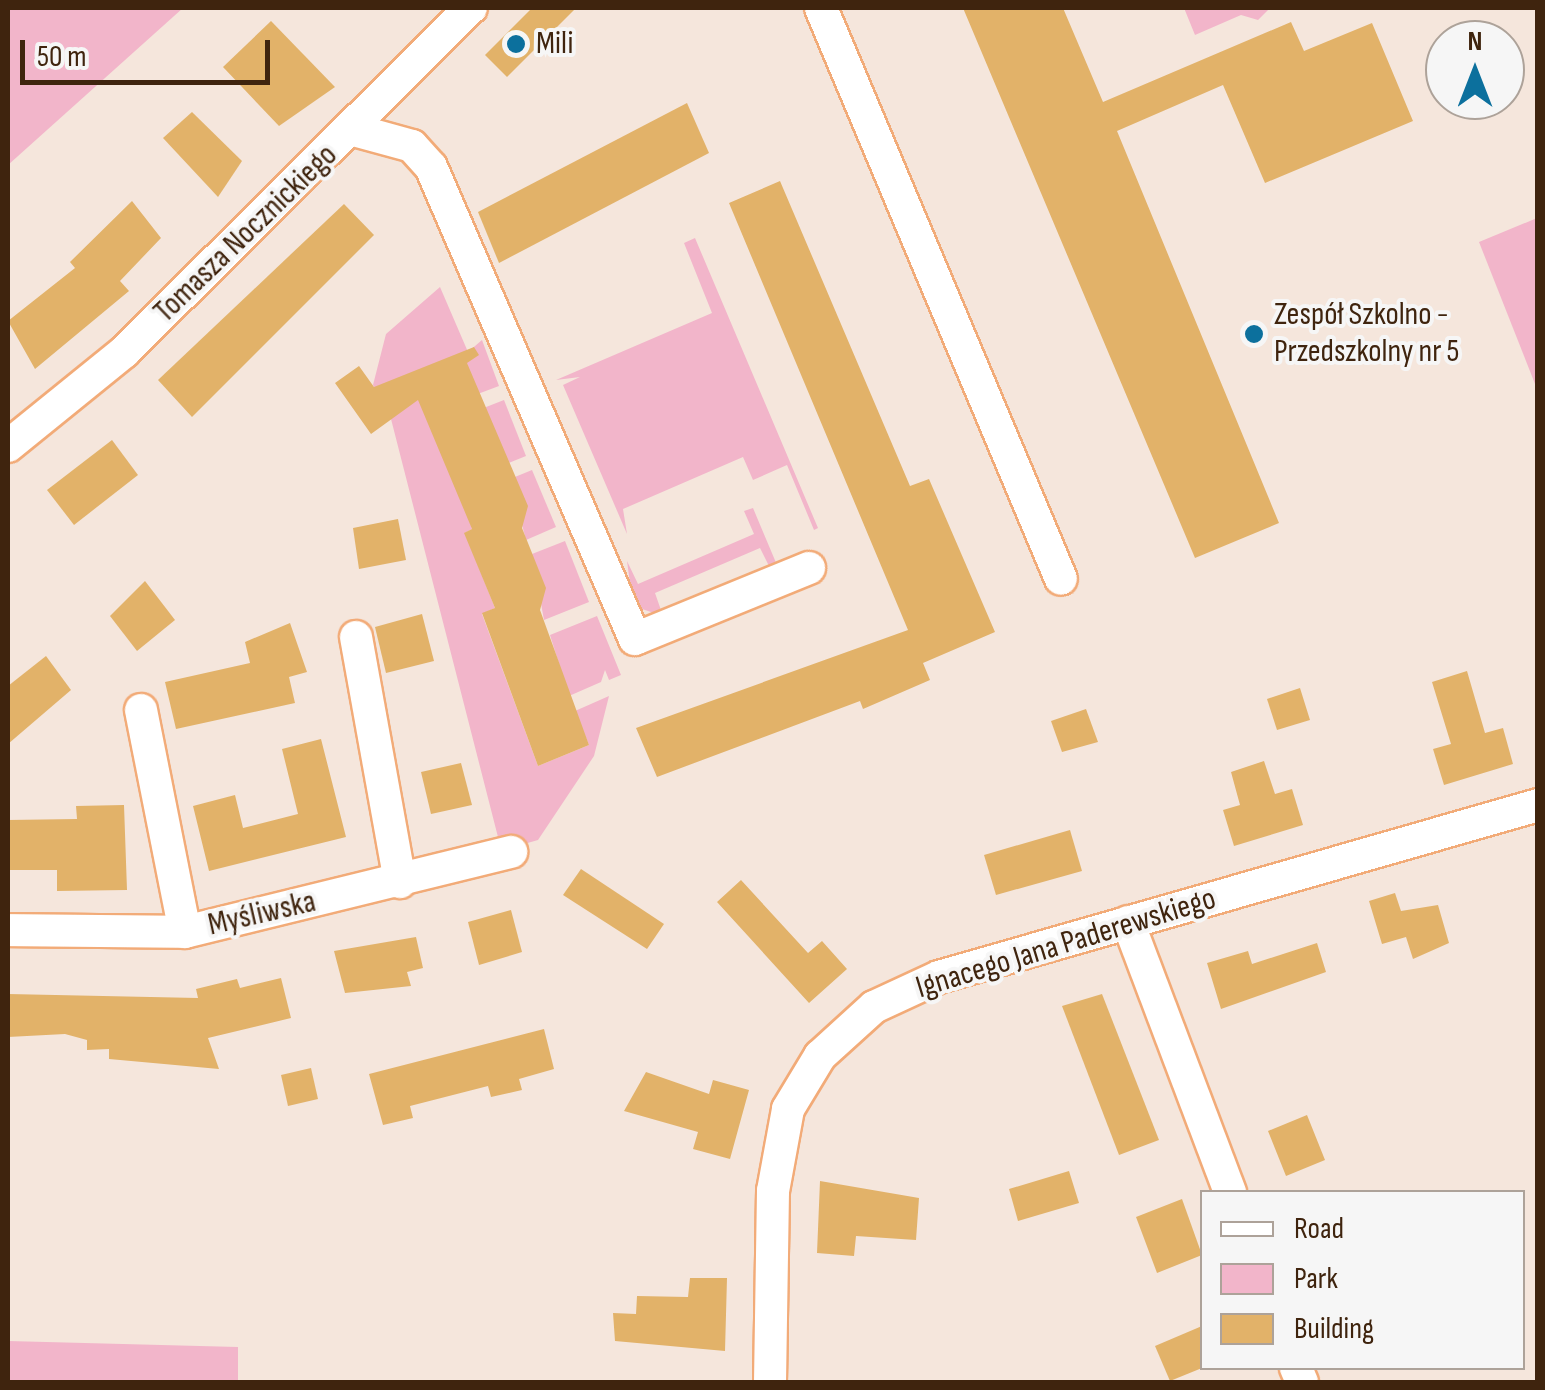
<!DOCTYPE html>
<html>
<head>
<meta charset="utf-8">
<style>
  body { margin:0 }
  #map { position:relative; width:1545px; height:1390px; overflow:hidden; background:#f5e6dc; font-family:"Sofia Sans Condensed",sans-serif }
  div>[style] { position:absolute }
  .green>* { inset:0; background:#f2b5ca }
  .building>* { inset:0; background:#e2b269 }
  .roads { filter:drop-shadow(2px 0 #f2ab78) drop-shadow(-2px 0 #f2ab78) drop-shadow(0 2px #f2ab78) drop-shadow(0 -2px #f2ab78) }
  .minor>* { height:32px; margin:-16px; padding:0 16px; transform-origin:16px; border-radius:16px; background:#fff }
  .dots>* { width:28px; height:28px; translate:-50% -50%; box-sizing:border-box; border:5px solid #f6f6f6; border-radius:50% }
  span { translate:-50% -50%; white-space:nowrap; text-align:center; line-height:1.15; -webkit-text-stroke:8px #f6f6f6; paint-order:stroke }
  .poi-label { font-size:32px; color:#3f240e }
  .left { translate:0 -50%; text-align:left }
  .street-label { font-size:32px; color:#3f240e }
  .frame { position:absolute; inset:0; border:10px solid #3f240e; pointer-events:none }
  .legend { position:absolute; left:1200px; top:1190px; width:325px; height:180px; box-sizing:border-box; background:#f6f6f6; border:2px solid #ada299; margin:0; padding:12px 18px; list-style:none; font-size:30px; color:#3f240e }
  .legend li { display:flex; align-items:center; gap:20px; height:50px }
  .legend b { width:50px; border:2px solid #ada299 }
  .north { position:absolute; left:1425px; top:20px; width:100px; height:100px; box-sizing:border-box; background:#f6f6f6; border:2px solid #ada299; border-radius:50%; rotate:0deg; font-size:28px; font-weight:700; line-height:40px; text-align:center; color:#3f240e }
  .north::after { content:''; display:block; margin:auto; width:35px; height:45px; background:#0c709d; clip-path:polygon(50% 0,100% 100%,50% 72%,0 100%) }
  .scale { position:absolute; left:20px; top:40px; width:250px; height:45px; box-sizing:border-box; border:5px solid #3f240e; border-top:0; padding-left:12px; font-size:30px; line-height:35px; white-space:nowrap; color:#3f240e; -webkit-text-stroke:8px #f6f6f6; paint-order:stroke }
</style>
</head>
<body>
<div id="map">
  <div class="green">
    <i style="clip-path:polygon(8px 8px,183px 8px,8px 165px)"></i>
    <i style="clip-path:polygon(1184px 8px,1270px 8px,1258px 20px,1241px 15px,1195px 35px)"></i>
    <i style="clip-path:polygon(1537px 218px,1537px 389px,1479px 242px)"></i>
    <i style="clip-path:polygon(695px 238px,818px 528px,814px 530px,787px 465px,753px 480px,743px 457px,623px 509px,627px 534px,563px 385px,580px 377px,556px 380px,712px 313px,684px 243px)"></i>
    <i style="clip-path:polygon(440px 287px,468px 352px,482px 340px,499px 386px,475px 395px,466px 360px,408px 374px,457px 479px,472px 529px,465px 533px,495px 608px,482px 614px,538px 766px,589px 745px,575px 711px,609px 696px,594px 756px,538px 840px,510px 848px,499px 841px,391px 419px,373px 385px,386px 334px)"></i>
    <i style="clip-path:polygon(504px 400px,526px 456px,504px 465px,481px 409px)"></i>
    <i style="clip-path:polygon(532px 470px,556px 527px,526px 540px,510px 479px)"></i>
    <i style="clip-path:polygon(753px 508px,777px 565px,771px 570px,760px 548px,655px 593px,663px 616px,633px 606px,627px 561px,638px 584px,754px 534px,744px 511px)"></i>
    <i style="clip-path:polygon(565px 541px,589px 602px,544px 620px,532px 554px)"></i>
    <i style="clip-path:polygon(597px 616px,621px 675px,609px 680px,605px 670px,601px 682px,569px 696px,550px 635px)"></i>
    <i style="clip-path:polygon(8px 1341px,238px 1347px,238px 1382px,8px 1382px)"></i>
  </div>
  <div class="building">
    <i style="clip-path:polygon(532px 8px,576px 8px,507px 77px,485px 55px)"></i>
    <i style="clip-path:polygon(963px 8px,1063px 8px,1103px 102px,1291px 22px,1304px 51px,1372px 23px,1413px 121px,1265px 183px,1223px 85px,1117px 131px,1279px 523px,1195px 558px)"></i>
    <i style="clip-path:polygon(271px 21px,335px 87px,279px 126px,223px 67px)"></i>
    <i style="clip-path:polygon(687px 103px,709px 153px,499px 263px,478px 212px)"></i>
    <i style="clip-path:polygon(192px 112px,242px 161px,218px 197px,163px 138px)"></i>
    <i style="clip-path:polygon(780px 181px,910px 486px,929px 479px,995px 632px,923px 663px,930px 680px,863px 709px,860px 701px,657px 777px,636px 728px,908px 630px,729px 203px)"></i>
    <i style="clip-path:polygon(132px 201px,161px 238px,120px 281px,129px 291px,35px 369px,8px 321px,75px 268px,70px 262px)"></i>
    <i style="clip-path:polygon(344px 204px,374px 235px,192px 417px,158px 380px)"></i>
    <i style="clip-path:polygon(474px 347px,479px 355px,467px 363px,528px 506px,522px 528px,546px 588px,540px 610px,589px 745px,538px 766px,482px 613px,495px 608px,464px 533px,472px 529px,418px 400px,371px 434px,335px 383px,359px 366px,374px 387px)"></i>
    <i style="clip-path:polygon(112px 440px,138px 475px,74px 525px,47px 490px)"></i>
    <i style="clip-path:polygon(398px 519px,406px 560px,359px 569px,353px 528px)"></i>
    <i style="clip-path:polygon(145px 581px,175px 620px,137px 651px,110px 616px)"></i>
    <i style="clip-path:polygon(422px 614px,434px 661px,386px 673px,375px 627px)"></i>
    <i style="clip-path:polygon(290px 623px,307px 672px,289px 677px,295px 703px,176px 729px,165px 682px,250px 663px,245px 642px)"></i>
    <i style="clip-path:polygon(46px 656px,71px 690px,8px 744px,8px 686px)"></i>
    <i style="clip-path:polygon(1467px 671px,1485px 733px,1503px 728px,1513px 764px,1444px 785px,1433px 749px,1451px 744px,1432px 682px)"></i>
    <i style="clip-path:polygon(1300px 688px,1310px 720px,1277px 730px,1267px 699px)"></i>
    <i style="clip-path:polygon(1086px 709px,1098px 742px,1062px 752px,1051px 721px)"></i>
    <i style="clip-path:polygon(321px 739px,346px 837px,209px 871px,193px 806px,235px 795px,243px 828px,298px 814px,282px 749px)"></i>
    <i style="clip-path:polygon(1264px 761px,1275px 794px,1292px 789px,1303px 825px,1234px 846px,1223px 810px,1240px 805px,1231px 772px)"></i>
    <i style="clip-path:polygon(461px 763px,472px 805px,431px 814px,421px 772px)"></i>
    <i style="clip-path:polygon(124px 805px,127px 890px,57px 891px,57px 870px,8px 870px,8px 820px,77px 819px,76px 806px)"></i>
    <i style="clip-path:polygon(1070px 830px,1082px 871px,996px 895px,984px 855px)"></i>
    <i style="clip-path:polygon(581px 869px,664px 924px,647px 949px,563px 895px)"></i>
    <i style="clip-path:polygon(741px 880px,808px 953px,822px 941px,847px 969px,809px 1003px,717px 902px)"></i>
    <i style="clip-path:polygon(1395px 893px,1401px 911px,1438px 905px,1449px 943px,1413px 959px,1406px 937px,1382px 944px,1369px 901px)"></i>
    <i style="clip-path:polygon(511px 910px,522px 952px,479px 965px,468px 922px)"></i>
    <i style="clip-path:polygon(416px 937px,423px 968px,407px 972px,411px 986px,345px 993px,334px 951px)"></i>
    <i style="clip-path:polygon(1317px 943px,1326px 972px,1221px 1009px,1207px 963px,1248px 951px,1252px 964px)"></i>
    <i style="clip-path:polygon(281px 978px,291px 1018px,208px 1038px,219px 1069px,109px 1059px,109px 1049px,87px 1050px,87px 1040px,65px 1034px,8px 1037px,8px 994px,198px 998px,196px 989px,237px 979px,240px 988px)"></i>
    <i style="clip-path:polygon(1102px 994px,1159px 1140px,1119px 1155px,1062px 1006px)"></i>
    <i style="clip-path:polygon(544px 1029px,554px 1069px,519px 1079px,522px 1090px,491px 1097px,488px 1086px,410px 1106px,413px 1118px,383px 1125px,369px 1074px)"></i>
    <i style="clip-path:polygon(311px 1068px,318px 1099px,288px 1106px,281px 1075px)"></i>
    <i style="clip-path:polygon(646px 1072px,709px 1094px,713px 1080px,749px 1090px,730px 1159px,693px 1149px,698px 1132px,624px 1111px)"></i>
    <i style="clip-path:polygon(1307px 1115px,1325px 1160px,1286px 1176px,1268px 1131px)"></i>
    <i style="clip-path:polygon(1069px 1171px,1079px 1203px,1018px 1221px,1009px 1189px)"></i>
    <i style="clip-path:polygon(820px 1181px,919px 1198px,916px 1240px,856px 1236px,854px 1256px,817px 1253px)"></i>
    <i style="clip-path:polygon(1182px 1199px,1202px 1255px,1157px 1273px,1136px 1217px)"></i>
    <i style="clip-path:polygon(690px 1278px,727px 1278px,725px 1351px,615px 1341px,613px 1313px,636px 1314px,637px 1296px,688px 1297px)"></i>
    <i style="clip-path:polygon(1202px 1326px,1202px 1368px,1170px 1381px,1155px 1346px)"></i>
  </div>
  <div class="roads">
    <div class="minor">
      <i style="left:821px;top:8px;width:619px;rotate:67.2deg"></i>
      <i style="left:354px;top:130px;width:60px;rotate:15.4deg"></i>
      <i style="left:412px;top:146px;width:28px;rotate:48deg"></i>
      <i style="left:431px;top:167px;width:514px;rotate:66.63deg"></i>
      <i style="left:635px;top:639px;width:188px;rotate:-22.2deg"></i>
      <i style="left:8px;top:446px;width:149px;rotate:-39deg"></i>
      <i style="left:124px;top:352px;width:489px;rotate:-44.8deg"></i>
      <i style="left:356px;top:637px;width:249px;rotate:79.8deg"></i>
      <i style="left:141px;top:710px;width:226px;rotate:78.8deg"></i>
      <i style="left:1128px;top:922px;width:289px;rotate:69.3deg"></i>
      <i style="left:8px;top:930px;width:177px;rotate:0.6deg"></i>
      <i style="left:185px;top:932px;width:336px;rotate:-13.8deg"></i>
      <i style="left:1296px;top:1368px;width:15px;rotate:67deg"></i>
      <i style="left:770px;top:1382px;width:191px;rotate:-89.1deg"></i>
      <i style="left:773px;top:1191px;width:83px;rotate:-79.6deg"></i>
      <i style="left:788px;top:1109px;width:62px;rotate:-58.9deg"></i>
      <i style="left:820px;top:1056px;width:73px;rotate:-42.2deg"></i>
      <i style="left:874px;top:1007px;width:72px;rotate:-24.8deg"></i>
      <i style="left:939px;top:977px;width:623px;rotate:-16.02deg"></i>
    </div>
  </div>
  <div class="dots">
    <i style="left:516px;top:44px;background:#0c709d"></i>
    <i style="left:1254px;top:334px;background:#0c709d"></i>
  </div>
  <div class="poi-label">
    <span class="left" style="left:536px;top:44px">Mili</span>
    <span class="left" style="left:1274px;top:334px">Zespół Szkolno -<br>Przedszkolny nr 5</span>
  </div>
  <div class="street-label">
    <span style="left:246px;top:234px;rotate:-44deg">Tomasza Nocznickiego</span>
    <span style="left:262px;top:914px;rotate:-13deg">Myśliwska</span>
    <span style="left:1066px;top:944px;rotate:-17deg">Ignacego Jana Paderewskiego</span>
  </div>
  <div class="frame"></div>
  <ul class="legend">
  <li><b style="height:12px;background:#fff"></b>Road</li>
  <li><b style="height:28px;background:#f2b5ca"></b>Park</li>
  <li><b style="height:28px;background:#e2b269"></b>Building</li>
  </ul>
  <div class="north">N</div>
  <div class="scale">50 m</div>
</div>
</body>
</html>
